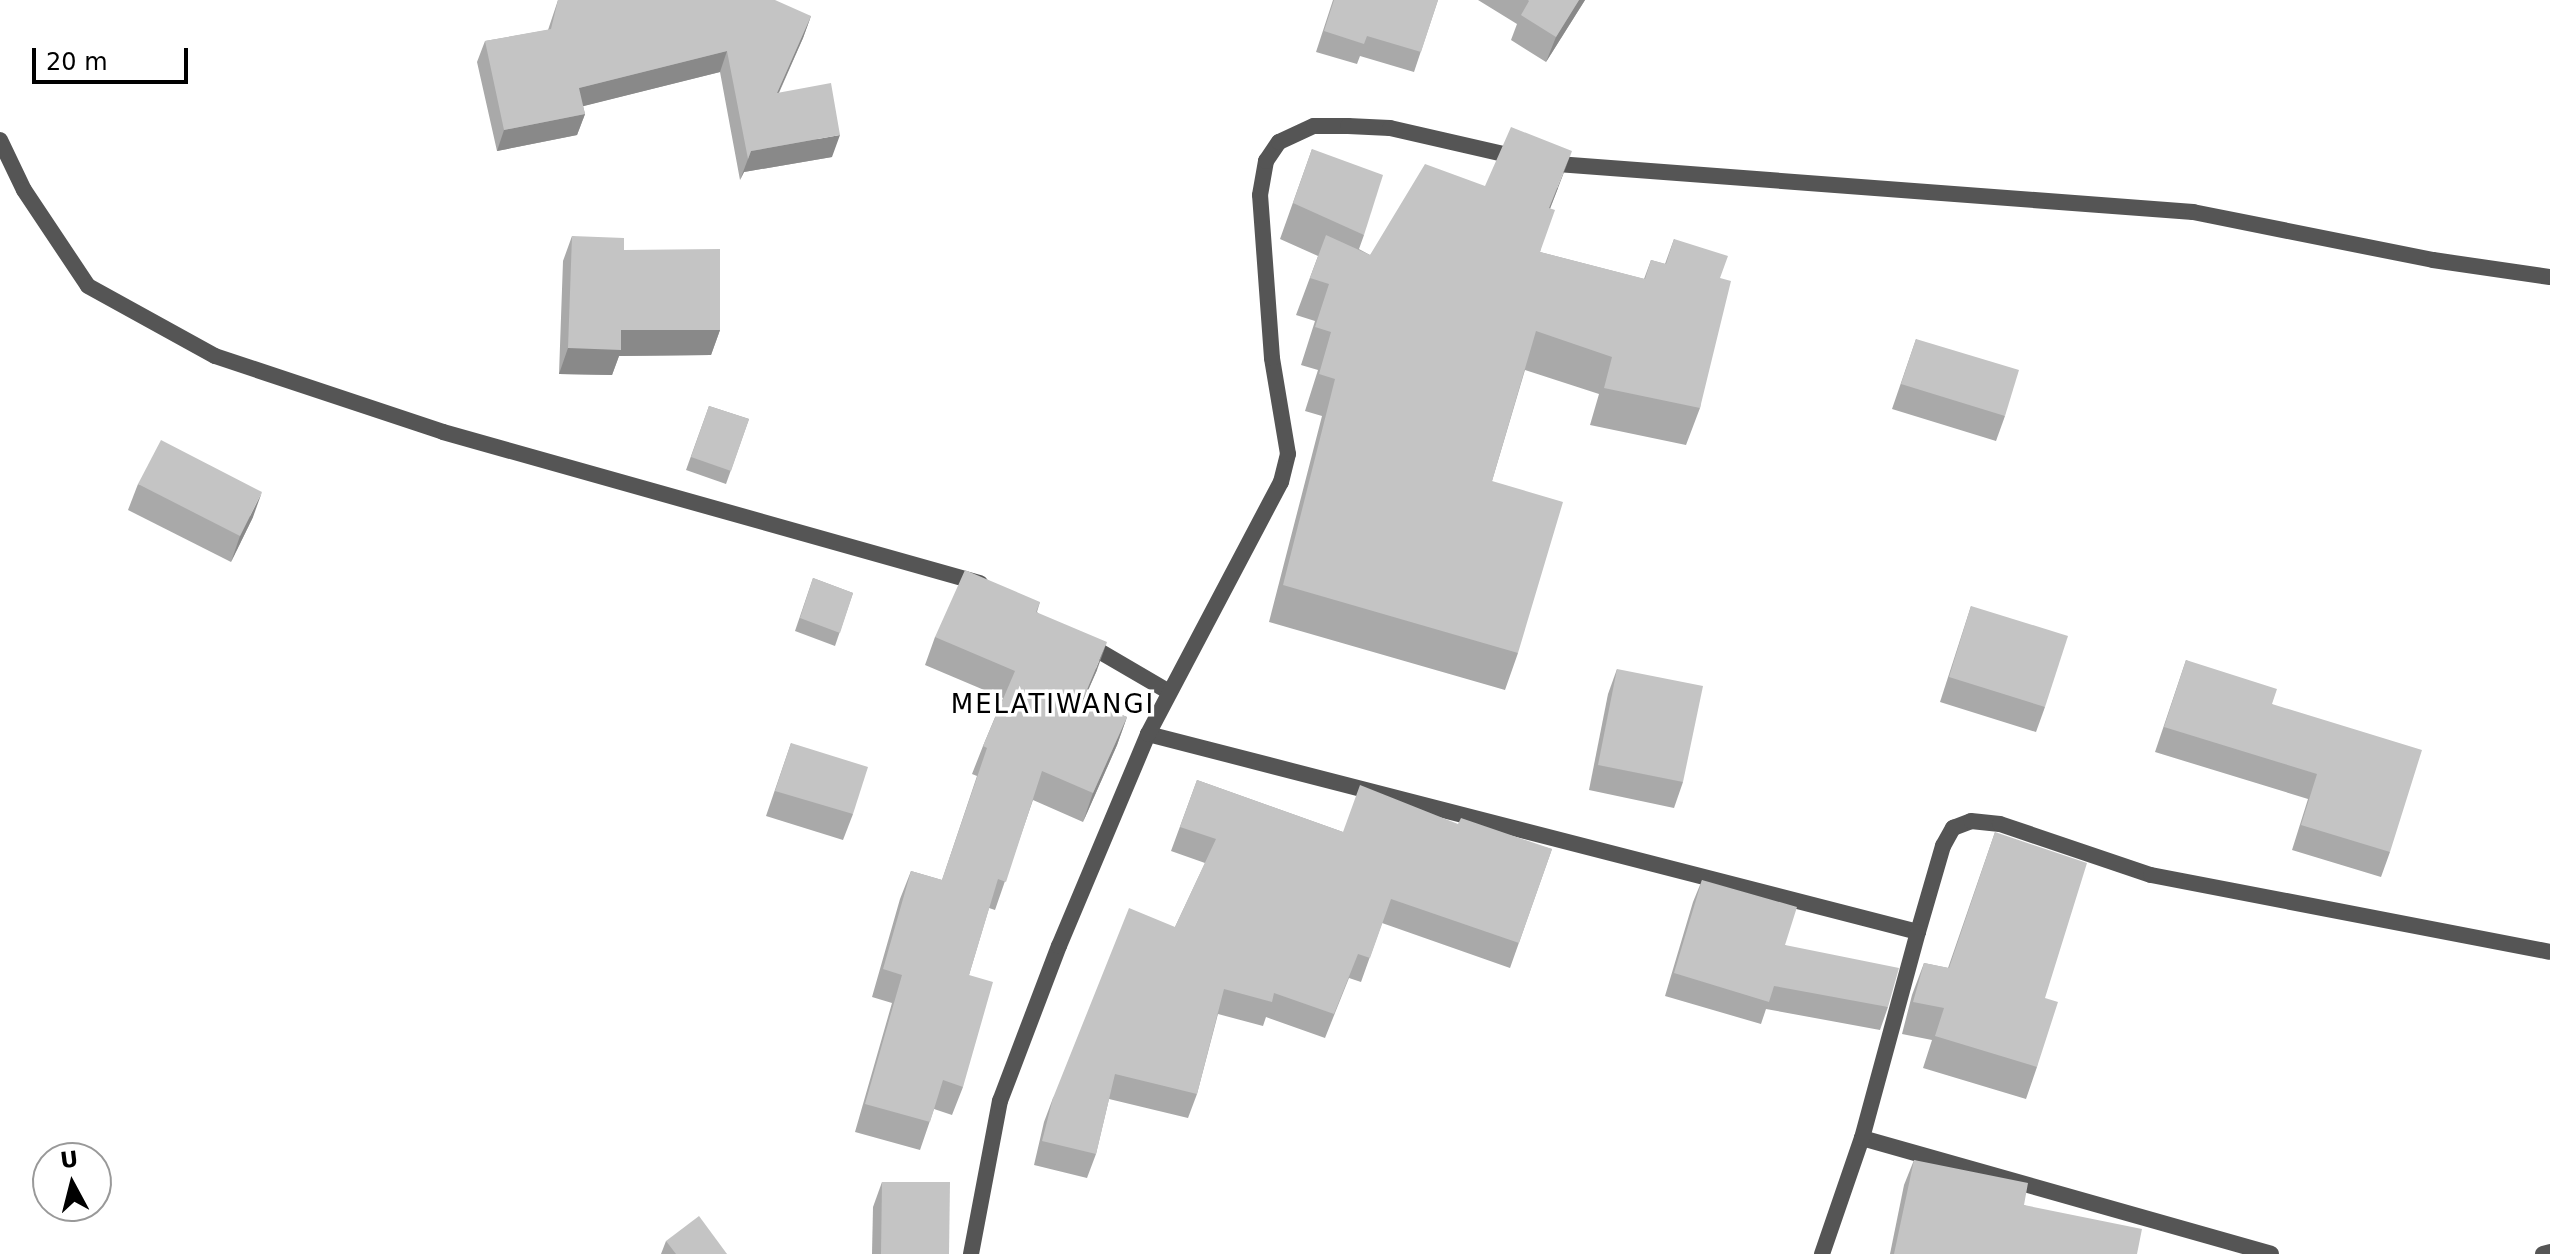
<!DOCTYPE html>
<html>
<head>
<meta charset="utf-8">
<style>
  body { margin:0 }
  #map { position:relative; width:2550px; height:1254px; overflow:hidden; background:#fff; font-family:"DejaVu Sans",sans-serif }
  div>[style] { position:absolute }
  .street>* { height:16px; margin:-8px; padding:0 8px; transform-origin:8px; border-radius:8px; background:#555 }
  .wall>* { inset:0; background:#a9a9a9 }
  .shaded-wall>* { inset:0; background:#898989 }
  .building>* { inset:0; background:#c4c4c4 }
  span { translate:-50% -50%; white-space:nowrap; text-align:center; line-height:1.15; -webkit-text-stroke:7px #fff; paint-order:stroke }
  .quarter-label { font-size:26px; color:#000; letter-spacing:2px }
  .north { position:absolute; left:32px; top:1142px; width:80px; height:80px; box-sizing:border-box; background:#fff; border:2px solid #999; border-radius:50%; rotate:353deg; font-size:22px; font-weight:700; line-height:32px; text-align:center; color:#000 }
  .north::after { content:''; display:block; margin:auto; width:28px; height:36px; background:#000; clip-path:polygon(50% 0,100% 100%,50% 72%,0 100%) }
  .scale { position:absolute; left:32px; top:48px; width:156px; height:36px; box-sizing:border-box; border:4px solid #000; border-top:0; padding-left:10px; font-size:24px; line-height:28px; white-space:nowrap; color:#000; -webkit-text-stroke:6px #fff; paint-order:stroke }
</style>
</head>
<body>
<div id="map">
  <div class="street">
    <i style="left:0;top:140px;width:55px;rotate:64.4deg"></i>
    <i style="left:24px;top:190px;width:115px;rotate:56.3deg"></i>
    <i style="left:88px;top:286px;width:145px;rotate:28.9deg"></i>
    <i style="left:215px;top:356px;width:240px;rotate:18.4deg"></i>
    <i style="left:443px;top:432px;width:558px;rotate:15.71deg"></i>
    <i style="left:1544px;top:163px;width:651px;rotate:4.32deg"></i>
    <i style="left:2193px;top:212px;width:245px;rotate:11.3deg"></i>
    <i style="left:2433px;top:260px;width:118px;rotate:8.3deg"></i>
    <i style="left:1087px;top:644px;width:95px;rotate:30.3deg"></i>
    <i style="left:1148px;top:734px;width:795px;rotate:14.42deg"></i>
    <i style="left:1918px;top:932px;width:90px;rotate:-73.8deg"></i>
    <i style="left:1943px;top:846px;width:21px;rotate:-61deg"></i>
    <i style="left:1953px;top:828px;width:19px;rotate:-21deg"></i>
    <i style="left:1971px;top:821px;width:29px;rotate:6deg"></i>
    <i style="left:2000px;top:824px;width:159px;rotate:18.7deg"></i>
    <i style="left:2151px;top:875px;width:406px;rotate:10.9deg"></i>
    <i style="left:1862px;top:1138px;width:425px;rotate:15.8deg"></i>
    <i style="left:971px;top:1254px;width:156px;rotate:-79.3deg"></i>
    <i style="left:1000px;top:1101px;width:166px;rotate:-69.2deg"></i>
    <i style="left:1059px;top:946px;width:230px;rotate:-67.2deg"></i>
    <i style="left:1148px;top:734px;width:285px;rotate:-62.2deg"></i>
    <i style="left:1281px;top:482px;width:29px;rotate:-76deg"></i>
    <i style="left:1288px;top:454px;width:97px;rotate:-99.5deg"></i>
    <i style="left:1272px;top:358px;width:163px;rotate:-94.2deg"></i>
    <i style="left:1260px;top:195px;width:35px;rotate:-80deg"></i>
    <i style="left:1266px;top:161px;width:23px;rotate:-56deg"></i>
    <i style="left:1279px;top:142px;width:38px;rotate:-25deg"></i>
    <i style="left:1314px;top:126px;width:34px"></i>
    <i style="left:1348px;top:126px;width:42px;rotate:2.7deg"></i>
    <i style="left:1390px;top:128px;width:130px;rotate:12.9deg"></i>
    <i style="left:1822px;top:1254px;width:123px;rotate:-71deg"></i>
    <i style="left:1862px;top:1138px;width:213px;rotate:-74.8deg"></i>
    <i style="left:2543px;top:1254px;width:7px;rotate:-16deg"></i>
  </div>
  <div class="wall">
    <i style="clip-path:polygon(558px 0,811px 16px,803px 38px,779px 93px,832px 157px,744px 172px,740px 180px,720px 72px,583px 106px,585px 114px,577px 135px,497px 151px,477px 62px,485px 41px,548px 30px)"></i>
    <i style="clip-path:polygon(1333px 0,1438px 0,1414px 72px,1360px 56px,1357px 64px,1316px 52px)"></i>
    <i style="clip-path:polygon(1478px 0,1585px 0,1546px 62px,1511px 40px,1517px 24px)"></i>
    <i style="clip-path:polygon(1312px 149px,1364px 235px,1359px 249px,1370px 255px,1485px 186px,1558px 188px,1550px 209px,1540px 252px,1644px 279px,1651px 260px,1665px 264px,1674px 239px,1720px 278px,1700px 408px,1686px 445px,1590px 425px,1599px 394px,1525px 370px,1492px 481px,1518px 653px,1505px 690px,1269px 622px,1322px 416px,1305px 411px,1318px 370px,1301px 365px,1315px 321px,1296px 315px,1318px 256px,1280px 239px)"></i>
    <i style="clip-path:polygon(572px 236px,624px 250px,720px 330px,711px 355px,619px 356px,612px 375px,559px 374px,563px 261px)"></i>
    <i style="clip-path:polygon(1916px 339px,2005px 416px,1996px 441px,1892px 409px)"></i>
    <i style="clip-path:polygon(709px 406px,749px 419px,726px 484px,686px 470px)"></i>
    <i style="clip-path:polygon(138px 484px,253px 517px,231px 562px,128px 510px)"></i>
    <i style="clip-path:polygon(813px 578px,853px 593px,835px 646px,795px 631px)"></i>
    <i style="clip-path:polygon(1040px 602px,1037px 612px,1097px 670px,1084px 699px,1127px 717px,1117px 745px,1083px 822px,1033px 800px,995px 910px,989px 908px,969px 975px,963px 1087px,952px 1115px,934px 1109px,920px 1150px,855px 1132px,892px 1003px,872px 997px,900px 899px,911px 871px,942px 880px,977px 776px,972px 774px,983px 746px,1003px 698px,925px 665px,935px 637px)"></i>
    <i style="clip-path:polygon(1971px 606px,2045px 707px,2036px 732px,1940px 702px)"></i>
    <i style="clip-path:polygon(2186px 660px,2272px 704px,2390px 852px,2381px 877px,2292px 850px,2308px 799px,2155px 752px)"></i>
    <i style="clip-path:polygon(1617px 669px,1683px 782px,1674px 808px,1589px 790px,1608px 694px)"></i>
    <i style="clip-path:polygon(791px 743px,853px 814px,843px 840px,766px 816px)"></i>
    <i style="clip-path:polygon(1197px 780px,1343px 832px,1458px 824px,1552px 849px,1510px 968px,1382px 923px,1361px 982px,1349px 978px,1325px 1038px,1266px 1017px,1263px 1026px,1218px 1014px,1197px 1094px,1188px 1118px,1109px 1099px,1096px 1154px,1087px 1178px,1034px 1165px,1044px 1122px,1053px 1098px,1175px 927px,1205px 863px,1171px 851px)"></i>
    <i style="clip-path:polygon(1995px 832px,2045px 998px,2037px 1067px,2026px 1099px,1923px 1068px,1932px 1040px,1902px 1034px,1912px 995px,1924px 963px,1948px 968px)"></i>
    <i style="clip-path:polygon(1702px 880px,1785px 945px,1888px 1007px,1880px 1030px,1766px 1009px,1761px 1024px,1665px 996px,1693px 902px)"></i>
    <i style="clip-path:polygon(1914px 1160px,2024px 1205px,2137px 1254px,1890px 1254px,1904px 1185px)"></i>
    <i style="clip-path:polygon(882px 1182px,949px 1254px,872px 1254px,873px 1207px)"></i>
    <i style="clip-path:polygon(666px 1241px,727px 1254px,661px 1254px)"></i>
  </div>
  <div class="shaded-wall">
    <i style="clip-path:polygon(1579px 0,1585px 0,1546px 62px,1556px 37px)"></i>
    <i style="clip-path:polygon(811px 16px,803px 38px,769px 114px,777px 93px)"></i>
    <i style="clip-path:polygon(727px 51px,720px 72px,572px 109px,579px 88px)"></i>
    <i style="clip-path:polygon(585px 114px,577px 135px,497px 151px,504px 130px)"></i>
    <i style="clip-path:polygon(840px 135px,832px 157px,744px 172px,740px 180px,751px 151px)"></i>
    <i style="clip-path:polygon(1572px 151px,1558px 188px,1535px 246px,1549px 208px)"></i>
    <i style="clip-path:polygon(621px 330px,720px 330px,711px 355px,619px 356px,612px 375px,559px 374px,568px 348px)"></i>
    <i style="clip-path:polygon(262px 492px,253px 517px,231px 562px,240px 536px)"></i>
    <i style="clip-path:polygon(1107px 642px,1097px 670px,1072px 727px,1083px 699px)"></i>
    <i style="clip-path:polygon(1127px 717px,1117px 745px,1083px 822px,1093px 793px)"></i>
  </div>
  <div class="building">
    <i style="clip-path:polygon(558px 0,775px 0,811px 16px,777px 93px,831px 83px,840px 135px,751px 151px,748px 159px,727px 51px,579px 88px,585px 114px,504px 130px,485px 41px,551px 29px)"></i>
    <i style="clip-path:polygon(1334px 0,1438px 0,1421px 52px,1367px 36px,1364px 44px,1324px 31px)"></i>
    <i style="clip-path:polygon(1528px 0,1579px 0,1556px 37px,1521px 15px,1529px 1px)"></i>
    <i style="clip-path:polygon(1511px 127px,1572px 151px,1549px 208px,1555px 210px,1540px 252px,1645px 279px,1651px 260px,1666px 264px,1674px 239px,1728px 256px,1720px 278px,1731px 281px,1700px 408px,1604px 388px,1612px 357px,1536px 331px,1492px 481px,1563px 502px,1518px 653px,1283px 585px,1335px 379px,1319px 374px,1331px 332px,1315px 327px,1329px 284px,1310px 278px,1326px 235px,1370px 255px,1425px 164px,1485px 186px)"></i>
    <i style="clip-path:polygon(1312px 149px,1383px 175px,1364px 235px,1293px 203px)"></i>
    <i style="clip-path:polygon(572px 236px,624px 238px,624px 250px,720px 249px,720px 330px,621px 330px,621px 350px,568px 348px)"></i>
    <i style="clip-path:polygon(1916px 339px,2019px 370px,2005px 416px,1901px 384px)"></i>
    <i style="clip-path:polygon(709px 406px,749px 419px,731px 471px,691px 457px)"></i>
    <i style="clip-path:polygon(161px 440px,262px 492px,240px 536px,138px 484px)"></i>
    <i style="clip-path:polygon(965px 570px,1040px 602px,1036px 612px,1107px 642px,1083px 699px,1127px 717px,1093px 793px,1042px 771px,1006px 882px,998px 879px,969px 975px,993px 982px,963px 1087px,943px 1080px,930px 1122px,865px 1104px,902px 975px,883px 969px,911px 871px,942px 880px,987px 748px,983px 746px,1015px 671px,935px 637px)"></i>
    <i style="clip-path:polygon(813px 578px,853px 593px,840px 633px,800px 618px)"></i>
    <i style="clip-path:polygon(1971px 606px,2068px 636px,2045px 707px,1949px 677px)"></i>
    <i style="clip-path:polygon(2186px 660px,2277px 689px,2272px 704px,2422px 750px,2390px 852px,2301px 825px,2317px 774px,2164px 727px)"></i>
    <i style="clip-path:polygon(1617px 669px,1703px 686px,1683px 782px,1598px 765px)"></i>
    <i style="clip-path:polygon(791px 743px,868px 767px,853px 814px,775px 791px)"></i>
    <i style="clip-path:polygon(1197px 780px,1343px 832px,1360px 785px,1458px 824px,1461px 818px,1552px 849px,1519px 943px,1391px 899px,1370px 958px,1358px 954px,1334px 1014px,1274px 993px,1272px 1002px,1224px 989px,1197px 1094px,1115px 1074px,1096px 1154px,1042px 1141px,1053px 1098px,1129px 908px,1175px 927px,1216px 839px,1180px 827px)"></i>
    <i style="clip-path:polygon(1995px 832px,2087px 863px,2045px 998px,2058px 1002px,2037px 1067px,1935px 1036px,1944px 1008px,1913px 1002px,1924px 963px,1949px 968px)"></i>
    <i style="clip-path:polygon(1702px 880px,1797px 907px,1785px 945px,1899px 968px,1888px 1007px,1774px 986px,1769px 1002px,1674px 973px)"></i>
    <i style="clip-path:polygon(1914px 1160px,2028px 1183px,2024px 1205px,2142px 1229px,2137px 1254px,1894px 1254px)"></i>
    <i style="clip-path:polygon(882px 1182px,950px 1182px,949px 1254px,881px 1254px)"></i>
    <i style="clip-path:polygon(699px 1216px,727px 1254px,676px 1254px,666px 1241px)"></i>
  </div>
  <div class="quarter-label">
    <span style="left:1053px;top:705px">MELATIWANGI</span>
  </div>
  <div class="north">U</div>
  <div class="scale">20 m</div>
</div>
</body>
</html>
